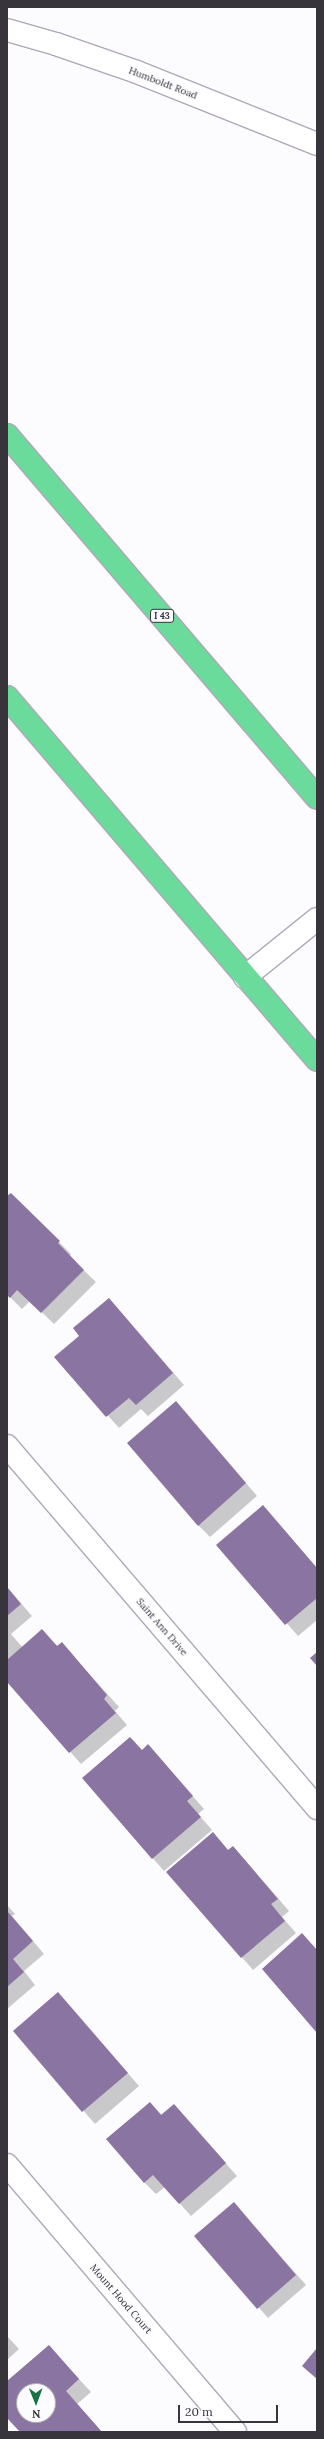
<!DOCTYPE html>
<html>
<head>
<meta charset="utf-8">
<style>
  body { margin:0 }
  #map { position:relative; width:324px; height:2439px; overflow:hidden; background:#fcfbfe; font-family:Lora,serif }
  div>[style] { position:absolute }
  .shadow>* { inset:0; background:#0003 }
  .building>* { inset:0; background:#8a74a1 }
  .roads { filter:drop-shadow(1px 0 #b0a8b8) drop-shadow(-1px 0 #b0a8b8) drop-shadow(0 1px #b0a8b8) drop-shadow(0 -1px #b0a8b8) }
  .minor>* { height:22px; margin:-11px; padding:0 11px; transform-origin:11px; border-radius:11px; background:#fff }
  .highway>* { height:22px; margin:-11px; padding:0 11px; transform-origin:11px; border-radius:11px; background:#6adb9b }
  span { translate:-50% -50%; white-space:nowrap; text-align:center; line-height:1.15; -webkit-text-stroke:4px #fcfbfe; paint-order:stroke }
  .shield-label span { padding:1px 3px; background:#fcfbfe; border:1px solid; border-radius:3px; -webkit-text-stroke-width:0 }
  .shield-label { font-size:9px; color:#37343b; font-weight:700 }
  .street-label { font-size:10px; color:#37343b }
  .frame { position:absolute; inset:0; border:8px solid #37343b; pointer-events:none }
  .north { position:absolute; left:16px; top:2383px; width:40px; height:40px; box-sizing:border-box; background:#fcfbfe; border:1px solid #adabb0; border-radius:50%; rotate:179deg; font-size:11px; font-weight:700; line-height:16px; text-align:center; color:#37343b }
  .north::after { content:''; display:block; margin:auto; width:14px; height:18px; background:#187246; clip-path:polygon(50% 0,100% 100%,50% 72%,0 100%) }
  .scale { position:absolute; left:178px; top:2405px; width:100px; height:18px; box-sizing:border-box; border:2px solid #37343b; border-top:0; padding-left:5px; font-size:12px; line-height:14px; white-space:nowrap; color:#37343b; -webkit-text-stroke:3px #fcfbfe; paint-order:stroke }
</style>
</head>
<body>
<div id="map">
  <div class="shadow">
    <i style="clip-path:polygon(11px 1194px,71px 1254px,69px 1256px,96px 1282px,54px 1324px,30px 1301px,22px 1309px,7px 1294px,7px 1198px)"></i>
    <i style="clip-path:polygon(120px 1311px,184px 1385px,148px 1416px,141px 1409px,119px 1428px,56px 1357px,80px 1336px)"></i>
    <i style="clip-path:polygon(176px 1402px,257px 1496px,210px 1537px,198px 1525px)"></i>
    <i style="clip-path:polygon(274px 1519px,317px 1568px,317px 1620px,298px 1636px,218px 1545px)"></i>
    <i style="clip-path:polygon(7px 1587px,32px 1616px,11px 1634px,23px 1648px,42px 1631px,58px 1647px,62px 1644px,119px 1707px,115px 1711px,127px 1725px,81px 1764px,7px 1680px)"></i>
    <i style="clip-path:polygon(148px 1745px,204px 1809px,198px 1814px,212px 1830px,164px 1871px,83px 1778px,142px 1751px)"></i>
    <i style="clip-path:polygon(213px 1834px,229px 1851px,233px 1848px,245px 1860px,289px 1911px,282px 1917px,296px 1933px,253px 1970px,168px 1872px)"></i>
    <i style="clip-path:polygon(7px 1905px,15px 1914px,12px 1916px,44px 1954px,24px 1971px,35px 1985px,7px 2009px)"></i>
    <i style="clip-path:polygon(58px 1994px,139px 2086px,95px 2124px,14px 2031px)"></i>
    <i style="clip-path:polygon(150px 2103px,162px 2115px,174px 2105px,237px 2176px,191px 2216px,165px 2187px,156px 2194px,144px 2182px)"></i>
    <i style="clip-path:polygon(234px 2204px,306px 2285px,268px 2318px,196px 2236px)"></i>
    <i style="clip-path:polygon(7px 2336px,19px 2349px,7px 2360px)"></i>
    <i style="clip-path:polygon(evenodd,48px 2346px,91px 2392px,77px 2404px,102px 2432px,21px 2432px,7px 2416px,7px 2382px,48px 2346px,24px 2391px,48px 2391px,48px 2415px,24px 2415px,24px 2391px)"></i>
  </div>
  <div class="building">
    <i style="clip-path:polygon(11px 1193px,60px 1241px,58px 1243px,84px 1270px,41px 1313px,17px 1290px,10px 1298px,7px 1295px,7px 1196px)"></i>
    <i style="clip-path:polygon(109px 1298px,173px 1373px,136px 1405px,129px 1398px,106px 1417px,54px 1357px,79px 1336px,73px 1328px)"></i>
    <i style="clip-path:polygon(176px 1401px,246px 1483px,198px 1526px,127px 1443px)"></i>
    <i style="clip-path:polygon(263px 1505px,317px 1568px,317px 1598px,285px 1625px,216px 1545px)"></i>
    <i style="clip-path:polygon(7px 1587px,21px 1604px,7px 1616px)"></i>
    <i style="clip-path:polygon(42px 1629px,57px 1646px,62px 1642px,107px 1695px,104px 1699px,116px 1713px,69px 1753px,7px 1682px,7px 1660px)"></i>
    <i style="clip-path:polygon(317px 1652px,317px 1666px,310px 1658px)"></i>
    <i style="clip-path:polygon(130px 1737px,142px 1750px,148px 1744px,193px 1796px,187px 1801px,201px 1817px,152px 1859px,82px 1778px)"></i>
    <i style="clip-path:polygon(213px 1832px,228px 1850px,233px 1846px,278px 1899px,271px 1904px,285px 1921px,241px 1958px,166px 1872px)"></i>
    <i style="clip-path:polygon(7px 1911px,33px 1941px,13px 1959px,24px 1972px,7px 1987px)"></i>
    <i style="clip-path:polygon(302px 1933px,317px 1950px,317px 2033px,262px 1969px)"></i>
    <i style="clip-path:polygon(58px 1992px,128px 2073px,82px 2112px,13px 2031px)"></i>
    <i style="clip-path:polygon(150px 2102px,161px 2115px,174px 2104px,226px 2163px,179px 2204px,153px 2175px,144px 2183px,106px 2139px)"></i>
    <i style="clip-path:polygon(234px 2202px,296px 2275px,257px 2309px,194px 2236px)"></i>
    <i style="clip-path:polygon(evenodd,49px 2345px,79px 2379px,66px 2391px,102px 2432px,20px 2432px,7px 2418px,7px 2381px,49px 2345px,24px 2391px,48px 2391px,48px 2415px,24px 2415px,24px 2391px)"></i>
    <i style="clip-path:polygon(317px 2348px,317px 2379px,302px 2366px)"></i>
  </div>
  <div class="roads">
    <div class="minor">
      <i style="left:7px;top:30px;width:51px;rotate:15.9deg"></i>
      <i style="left:56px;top:44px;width:86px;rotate:19.1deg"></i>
      <i style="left:137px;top:72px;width:194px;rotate:21.8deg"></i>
      <i style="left:245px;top:977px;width:92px;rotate:-38.9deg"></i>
      <i style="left:7px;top:1446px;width:477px;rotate:49.4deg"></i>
      <i style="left:7px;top:2165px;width:351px;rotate:49.5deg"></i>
    </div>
    <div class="highway">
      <i style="left:7px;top:435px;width:477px;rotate:49.5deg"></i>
      <i style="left:7px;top:697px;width:477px;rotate:49.5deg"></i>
    </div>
  </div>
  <div class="shield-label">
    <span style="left:162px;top:616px">I 43</span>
  </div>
  <div class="street-label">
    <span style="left:163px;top:83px;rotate:21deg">Humboldt Road</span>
    <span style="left:162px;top:1627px;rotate:49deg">Saint Ann Drive</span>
    <span style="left:121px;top:2299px;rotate:49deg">Mount Hood Court</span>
  </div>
  <div class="frame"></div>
  <div class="north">N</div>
  <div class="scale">20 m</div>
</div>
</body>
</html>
